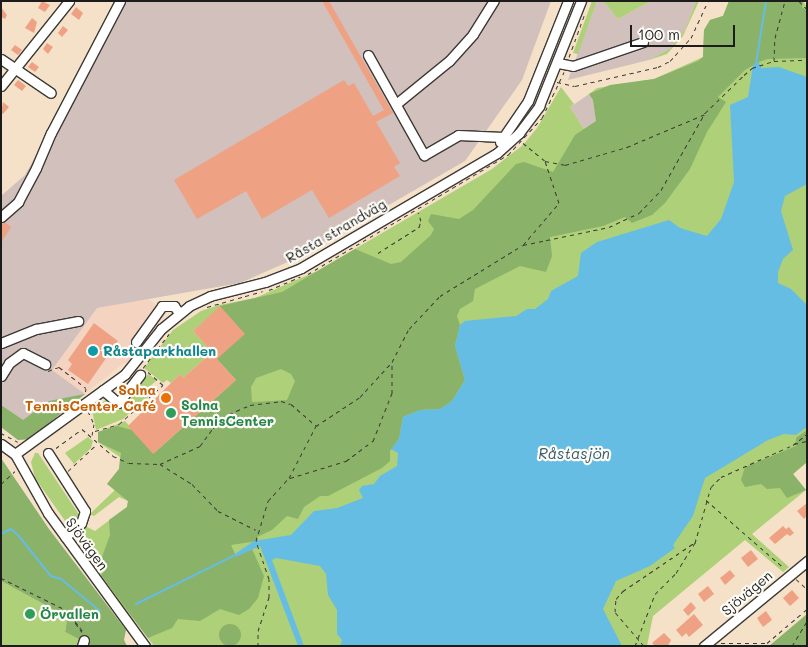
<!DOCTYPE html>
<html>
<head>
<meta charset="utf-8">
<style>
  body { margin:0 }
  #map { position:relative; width:808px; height:647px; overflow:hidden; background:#f5e1c8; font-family:Mali,sans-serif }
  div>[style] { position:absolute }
  .built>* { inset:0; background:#f5d3c1 }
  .industrial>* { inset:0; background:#d1c0bc }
  .green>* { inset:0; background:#aed078 }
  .forest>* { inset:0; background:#8ab268 }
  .round { border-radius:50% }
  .water>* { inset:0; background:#66bde3 }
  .stream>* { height:2px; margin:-1px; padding:0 1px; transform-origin:1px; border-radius:1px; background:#66bde3 }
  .building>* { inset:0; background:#efa183 }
  .path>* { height:1px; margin-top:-0.5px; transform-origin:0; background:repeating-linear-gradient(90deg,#3d3a36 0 4px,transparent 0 8px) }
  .roads { filter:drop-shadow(1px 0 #3d3a36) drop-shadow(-1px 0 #3d3a36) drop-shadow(0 1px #3d3a36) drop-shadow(0 -1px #3d3a36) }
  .minor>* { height:9px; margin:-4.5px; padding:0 4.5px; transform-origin:4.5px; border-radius:4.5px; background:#fff }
  .dots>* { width:14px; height:14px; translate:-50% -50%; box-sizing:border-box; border:2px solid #fdfcf7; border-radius:50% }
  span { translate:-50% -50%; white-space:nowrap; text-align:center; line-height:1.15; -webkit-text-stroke:4.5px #fdfcf7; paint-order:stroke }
  .street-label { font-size:14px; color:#1c1c1c }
  .culture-label { font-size:14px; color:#0d838f; font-weight:700 }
  .left { translate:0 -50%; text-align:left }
  .food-label { font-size:14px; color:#c56008; font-weight:700 }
  .right { translate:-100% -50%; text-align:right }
  .leisure-label { font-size:14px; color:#27864d; font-weight:700 }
  .water-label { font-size:15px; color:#3a5c6c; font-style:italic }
  .frame { position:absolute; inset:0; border:2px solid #1c1c1c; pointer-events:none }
  .scale { position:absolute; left:630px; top:25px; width:105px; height:22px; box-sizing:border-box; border:2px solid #1c1c1c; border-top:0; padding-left:6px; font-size:15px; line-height:18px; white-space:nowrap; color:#1c1c1c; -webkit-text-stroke:4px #fdfcf7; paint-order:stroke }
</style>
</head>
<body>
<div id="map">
  <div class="built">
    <i style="clip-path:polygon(148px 299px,167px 312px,130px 361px,120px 366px,85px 394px,52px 370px,97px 307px)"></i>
  </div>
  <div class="industrial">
    <i style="clip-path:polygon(121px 1px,551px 1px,522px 80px,465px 161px,297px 258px,240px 283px,97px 308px,52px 370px,85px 394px,29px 439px,18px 440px,1px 427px,1px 196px,25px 175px)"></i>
    <i style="clip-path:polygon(597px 1px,603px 1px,618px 19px,651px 1px,696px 1px,685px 30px,670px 50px,649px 60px,568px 80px)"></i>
    <i style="clip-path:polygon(589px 94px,593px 100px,596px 121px,584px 129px,570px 107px)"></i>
  </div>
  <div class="green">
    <i style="clip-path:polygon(592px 1px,597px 1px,578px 54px,573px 53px)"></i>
    <i style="clip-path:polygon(603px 1px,651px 1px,618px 19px)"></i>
    <i style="clip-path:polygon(696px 1px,699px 1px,683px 36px,667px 54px,649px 60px,670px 49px,685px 30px)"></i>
    <i style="clip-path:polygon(729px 1px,803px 1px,807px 7px,807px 462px,793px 474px,806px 490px,752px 534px,789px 567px,783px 572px,745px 540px,653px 616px,647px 646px,154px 646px,122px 605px,76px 538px,85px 526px,95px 531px,127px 507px,128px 501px,119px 497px,94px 516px,90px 514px,116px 489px,107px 484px,119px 469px,120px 457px,98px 442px,98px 432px,125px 421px,154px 454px,236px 380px,217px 359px,220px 307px,193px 331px,212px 352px,183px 378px,180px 374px,171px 383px,167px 380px,163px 383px,144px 368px,173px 330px,201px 311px,219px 305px,255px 298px,317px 271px,492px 169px,523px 145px,537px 128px,561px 87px,574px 104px,570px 107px,584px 129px,596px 121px,593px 100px,589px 94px,597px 88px,654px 79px,703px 57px,704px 30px,710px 20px,723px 16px)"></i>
    <i style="clip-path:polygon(148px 374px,157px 380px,149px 387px,154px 392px,123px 419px,96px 430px,92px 410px,107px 399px,123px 409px)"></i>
    <i style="clip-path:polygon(88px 437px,93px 441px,91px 448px,74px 464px,65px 453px)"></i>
    <i style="clip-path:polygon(35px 453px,38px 453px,80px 516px,70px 528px,35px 478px,31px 462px)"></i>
    <i style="clip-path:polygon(1px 581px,51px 608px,67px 620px,65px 632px,92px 646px,1px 646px)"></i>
  </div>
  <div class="forest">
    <i style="clip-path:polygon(evenodd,729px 1px,803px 1px,802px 7px,807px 11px,807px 58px,768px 59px,759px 62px,745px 70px,718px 97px,726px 102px,707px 132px,690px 169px,665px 203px,652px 215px,632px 223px,625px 217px,603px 226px,550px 237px,552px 256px,546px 272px,520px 266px,475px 289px,473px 301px,460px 309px,457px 316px,460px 325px,455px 346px,465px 380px,452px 401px,440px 409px,420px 410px,403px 417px,399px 439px,390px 451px,390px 461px,382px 468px,328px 496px,320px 496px,304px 507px,298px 519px,287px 516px,272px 530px,257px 537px,258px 541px,231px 545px,236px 556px,252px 549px,264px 576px,258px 598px,249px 609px,239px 615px,220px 609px,200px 621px,178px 619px,172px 628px,148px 638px,101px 575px,106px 570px,102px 557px,110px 535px,109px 520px,127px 507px,128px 501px,107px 484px,119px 469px,121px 453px,98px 442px,98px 432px,117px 426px,132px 430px,154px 453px,236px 380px,217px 359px,220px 306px,282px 292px,355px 249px,391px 264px,401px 262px,431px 235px,434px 229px,428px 221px,431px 214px,459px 219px,473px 210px,516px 164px,524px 162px,553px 172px,575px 135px,596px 121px,593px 100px,589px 94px,610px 85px,654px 79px,698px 61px,703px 57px,704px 30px,710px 20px,723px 16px,729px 1px,281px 369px,291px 374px,295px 381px,287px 400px,252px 402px,251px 387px,256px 378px,281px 369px)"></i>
    <i style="clip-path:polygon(85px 394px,29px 439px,18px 440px,1px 427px,1px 405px,23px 420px,49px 401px)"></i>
    <i style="clip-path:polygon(807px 430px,807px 462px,793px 474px,806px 490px,787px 498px,780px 488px,767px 489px,761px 484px,745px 487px,741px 480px,745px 467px,796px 446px,796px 438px)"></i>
    <i style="clip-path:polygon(1px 458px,49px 529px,126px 630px,124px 640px,127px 646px,92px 646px,65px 632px,67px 620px,51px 608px,1px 581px)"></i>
    <i style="clip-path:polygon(807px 614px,807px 646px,769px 646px)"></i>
    <i class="round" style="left:219px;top:624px;width:22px;height:22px"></i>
  </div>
  <div class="water">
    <i style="clip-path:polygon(759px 62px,761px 68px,779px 67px,807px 77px,807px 184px,785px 196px,781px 211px,793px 250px,783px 259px,778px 272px,778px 283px,791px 289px,807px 305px,807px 427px,796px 435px,784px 434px,768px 440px,705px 478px,693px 516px,673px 545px,675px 548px,650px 566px,616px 581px,603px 609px,622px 646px,340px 646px,342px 640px,337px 634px,337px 610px,328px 595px,326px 574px,320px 566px,276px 558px,272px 560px,304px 646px,298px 646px,260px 546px,236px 557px,235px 554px,254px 541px,291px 535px,314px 511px,337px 508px,363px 498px,359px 490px,362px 486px,374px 484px,380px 476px,397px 466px,398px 453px,391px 449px,399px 439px,403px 417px,420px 410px,440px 409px,452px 401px,465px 380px,455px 346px,460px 325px,465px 321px,516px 316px,527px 309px,535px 309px,548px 299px,551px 291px,578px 276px,581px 253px,597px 242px,669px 220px,680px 228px,707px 236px,721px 219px,734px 182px,730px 105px,748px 97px,753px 65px)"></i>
  </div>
  <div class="stream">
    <i style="left:756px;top:64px;width:64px;rotate:-81deg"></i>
    <i style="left:1px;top:534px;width:11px;rotate:-27deg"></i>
    <i style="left:11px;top:529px;width:9px;rotate:41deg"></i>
    <i style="left:18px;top:535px;width:53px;rotate:51.2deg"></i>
    <i style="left:51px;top:576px;width:10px;rotate:17deg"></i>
    <i style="left:61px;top:579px;width:50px;rotate:39.4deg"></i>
    <i style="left:136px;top:604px;width:113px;rotate:-26.3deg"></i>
  </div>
  <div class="building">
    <i style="clip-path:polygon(42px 1px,50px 5px,45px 12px,38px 8px)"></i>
    <i style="clip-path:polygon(322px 1px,329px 1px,393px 113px,376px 122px,400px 163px,394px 167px,400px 176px,329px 218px,312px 190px,262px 219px,246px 191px,197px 219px,174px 180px,344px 80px,348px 86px,354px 83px,373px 116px,384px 110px)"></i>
    <i style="clip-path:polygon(1px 7px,7px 15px,5px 19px,1px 17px)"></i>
    <i style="clip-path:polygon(76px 7px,83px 13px,79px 20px,71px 14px)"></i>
    <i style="clip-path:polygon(32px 18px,37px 22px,34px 33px,25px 28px)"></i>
    <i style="clip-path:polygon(63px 26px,68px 30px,62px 37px,58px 33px)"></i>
    <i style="clip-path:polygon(47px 43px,53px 47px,48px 54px,43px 49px)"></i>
    <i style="clip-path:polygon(15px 45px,22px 50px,18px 55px,11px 50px)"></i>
    <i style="clip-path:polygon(32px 62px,39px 67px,35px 72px,28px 67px)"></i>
    <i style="clip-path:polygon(18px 80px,26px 86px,22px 91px,14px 85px)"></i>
    <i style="clip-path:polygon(3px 102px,9px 107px,3px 114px,1px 113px)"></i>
    <i style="clip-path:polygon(3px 221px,11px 227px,1px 243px,1px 224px)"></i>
    <i style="clip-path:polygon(220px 306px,245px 334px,217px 359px,236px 380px,153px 454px,128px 426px,180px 374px,183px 378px,212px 352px,193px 331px)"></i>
    <i style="clip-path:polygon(94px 323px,118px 341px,88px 384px,68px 370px,72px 364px,68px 360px)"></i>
    <i style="clip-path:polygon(807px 503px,807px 516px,804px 519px,797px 511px)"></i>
    <i style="clip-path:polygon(783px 526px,786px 529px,789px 527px,794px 533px,790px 536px,787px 534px,775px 544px,769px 538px)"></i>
    <i style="clip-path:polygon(751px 550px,758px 559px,748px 567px,741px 558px)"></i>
    <i style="clip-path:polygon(730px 570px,735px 576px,725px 585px,720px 578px)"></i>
    <i style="clip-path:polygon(708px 586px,714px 594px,704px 602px,698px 594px)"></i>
    <i style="clip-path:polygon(792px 590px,799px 598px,790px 606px,783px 598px)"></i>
    <i style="clip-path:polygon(691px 602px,696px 608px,688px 616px,683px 610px)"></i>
    <i style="clip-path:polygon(766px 611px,772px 620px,763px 627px,757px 618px)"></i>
    <i style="clip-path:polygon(694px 614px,703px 625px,689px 637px,686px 633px,682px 637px,676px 630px)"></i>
    <i style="clip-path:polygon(664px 633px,671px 640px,668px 646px,655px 646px,652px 643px)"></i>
  </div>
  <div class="path">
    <i style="left:799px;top:1px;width:11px;rotate:45deg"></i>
    <i style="left:569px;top:57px;width:44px;rotate:-69.9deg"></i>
    <i style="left:774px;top:61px;width:23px;rotate:-88deg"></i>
    <i style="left:775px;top:38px;width:38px;rotate:-75deg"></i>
    <i style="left:557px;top:82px;width:18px;rotate:13deg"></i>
    <i style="left:575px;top:86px;width:85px;rotate:-12.9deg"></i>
    <i style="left:658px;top:67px;width:13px;rotate:-27deg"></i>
    <i style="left:670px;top:61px;width:31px;rotate:-48deg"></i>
    <i style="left:691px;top:38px;width:41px;rotate:-65.3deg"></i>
    <i style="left:523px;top:143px;width:28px;rotate:39deg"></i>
    <i style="left:545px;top:161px;width:20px;rotate:11deg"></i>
    <i style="left:565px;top:165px;width:65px;rotate:-16.2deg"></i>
    <i style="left:627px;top:147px;width:85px;rotate:-22.9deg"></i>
    <i style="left:523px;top:245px;width:88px;rotate:-11.8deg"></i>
    <i style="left:609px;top:227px;width:33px;rotate:-25deg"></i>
    <i style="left:639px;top:213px;width:32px;rotate:-46deg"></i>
    <i style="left:661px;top:190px;width:89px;rotate:-60.3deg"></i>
    <i style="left:705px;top:113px;width:54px;rotate:-44.3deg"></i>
    <i style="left:744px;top:75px;width:11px;rotate:-41deg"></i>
    <i style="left:752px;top:68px;width:23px;rotate:-18deg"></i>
    <i style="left:774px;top:61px;width:33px;rotate:-2deg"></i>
    <i style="left:378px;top:253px;width:49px;rotate:-32.4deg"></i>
    <i style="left:419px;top:227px;width:6px;rotate:-72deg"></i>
    <i style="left:421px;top:221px;width:9px;rotate:-108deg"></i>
    <i style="left:308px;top:274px;width:233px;rotate:-30.8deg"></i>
    <i style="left:508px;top:155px;width:50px;rotate:-47.4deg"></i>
    <i style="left:542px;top:118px;width:51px;rotate:-64.4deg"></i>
    <i style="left:269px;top:290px;width:34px;rotate:-23deg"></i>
    <i style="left:207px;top:307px;width:58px;rotate:-15.9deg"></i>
    <i style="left:143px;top:368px;width:43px;rotate:-52.6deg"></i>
    <i style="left:48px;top:371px;width:12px;rotate:-20deg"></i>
    <i style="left:59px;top:367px;width:34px;rotate:38deg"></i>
    <i style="left:86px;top:388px;width:6px;rotate:99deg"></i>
    <i style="left:88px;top:411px;width:14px;rotate:65deg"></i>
    <i style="left:94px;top:424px;width:11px;rotate:100deg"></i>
    <i style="left:95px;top:431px;width:25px;rotate:-16deg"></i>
    <i style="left:119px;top:424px;width:59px;rotate:-41.6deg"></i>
    <i style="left:163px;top:385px;width:20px;rotate:-139deg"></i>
    <i style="left:1px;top:433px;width:19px;rotate:28deg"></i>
    <i style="left:794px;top:444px;width:13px;rotate:-13deg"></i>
    <i style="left:56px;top:448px;width:32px;rotate:-36deg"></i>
    <i style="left:82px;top:429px;width:41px;rotate:41.1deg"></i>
    <i style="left:113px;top:456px;width:17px;rotate:24deg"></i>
    <i style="left:129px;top:463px;width:31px;rotate:2deg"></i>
    <i style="left:160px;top:464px;width:44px;rotate:-24.2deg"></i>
    <i style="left:200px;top:446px;width:22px;rotate:-54deg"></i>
    <i style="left:213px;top:428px;width:21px;rotate:-41deg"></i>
    <i style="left:229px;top:414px;width:23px;rotate:-23deg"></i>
    <i style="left:250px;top:405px;width:31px;rotate:-7deg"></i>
    <i style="left:281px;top:401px;width:10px;rotate:17deg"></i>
    <i style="left:291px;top:404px;width:33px;rotate:41deg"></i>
    <i style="left:160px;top:464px;width:38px;rotate:32deg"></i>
    <i style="left:192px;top:484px;width:37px;rotate:46deg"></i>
    <i style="left:218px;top:511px;width:42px;rotate:26.6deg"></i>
    <i style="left:68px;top:471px;width:38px;rotate:-43deg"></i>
    <i style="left:290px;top:478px;width:59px;rotate:-16.9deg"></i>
    <i style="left:346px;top:461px;width:34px;rotate:-37deg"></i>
    <i style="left:373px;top:441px;width:52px;rotate:-68.4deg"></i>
    <i style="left:392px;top:393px;width:31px;rotate:-90deg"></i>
    <i style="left:1px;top:484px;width:19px;rotate:-43deg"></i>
    <i style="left:706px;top:500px;width:103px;rotate:41.1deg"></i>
    <i style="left:1px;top:578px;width:72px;rotate:26.2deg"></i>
    <i style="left:66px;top:610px;width:27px;rotate:54deg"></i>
    <i style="left:796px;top:579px;width:15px;rotate:42deg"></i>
    <i style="left:75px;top:621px;width:15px;rotate:53deg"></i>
    <i style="left:721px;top:643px;width:46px"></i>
    <i style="left:767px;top:643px;width:52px;rotate:-40.4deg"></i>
    <i style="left:258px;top:646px;width:15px;rotate:-90deg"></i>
    <i style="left:258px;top:631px;width:36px;rotate:-72deg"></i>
    <i style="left:269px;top:597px;width:18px;rotate:-90deg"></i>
    <i style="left:269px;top:579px;width:40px;rotate:-108.9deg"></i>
    <i style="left:256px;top:541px;width:42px;rotate:-73.3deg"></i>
    <i style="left:268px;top:501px;width:31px;rotate:-48deg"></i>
    <i style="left:289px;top:478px;width:59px;rotate:-62.6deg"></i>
    <i style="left:316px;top:426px;width:53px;rotate:-33.4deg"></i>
    <i style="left:360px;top:397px;width:47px;rotate:-47.6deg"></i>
    <i style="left:392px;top:362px;width:37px;rotate:-63deg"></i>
    <i style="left:409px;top:329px;width:45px;rotate:-46.8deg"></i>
    <i style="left:440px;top:296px;width:97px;rotate:-31.6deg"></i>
    <i style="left:523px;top:245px;width:55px;rotate:-49.4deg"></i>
    <i style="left:559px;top:203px;width:44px;rotate:-108.4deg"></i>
    <i style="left:635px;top:646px;width:56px;rotate:-69deg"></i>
    <i style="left:655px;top:594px;width:30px;rotate:-45deg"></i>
    <i style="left:676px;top:573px;width:36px;rotate:-58deg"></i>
    <i style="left:695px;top:543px;width:58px;rotate:-74.1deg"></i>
    <i style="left:711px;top:487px;width:14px;rotate:-45deg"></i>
    <i style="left:721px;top:477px;width:79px;rotate:-24deg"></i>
    <i style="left:793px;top:445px;width:18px;rotate:-38deg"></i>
    <i style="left:644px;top:646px;width:45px;rotate:-130.5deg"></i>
    <i style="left:615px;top:612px;width:13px;rotate:-86deg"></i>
    <i style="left:616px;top:599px;width:11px;rotate:-49deg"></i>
    <i style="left:623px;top:591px;width:86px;rotate:-34.1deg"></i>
    <i style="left:792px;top:646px;width:29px;rotate:-59deg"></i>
  </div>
  <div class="roads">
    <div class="minor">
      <i style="left:368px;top:55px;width:115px;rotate:60.8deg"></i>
      <i style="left:424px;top:155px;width:39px;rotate:-30deg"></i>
      <i style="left:458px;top:135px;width:45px;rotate:2.5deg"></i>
      <i style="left:1px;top:59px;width:60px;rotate:34.2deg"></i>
      <i style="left:558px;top:63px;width:15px;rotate:11deg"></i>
      <i style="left:573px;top:66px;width:74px;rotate:-18.9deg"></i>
      <i style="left:1px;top:86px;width:109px;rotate:-51.3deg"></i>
      <i style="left:396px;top:104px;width:68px;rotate:-39.1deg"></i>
      <i style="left:449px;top:61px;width:36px;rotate:-48deg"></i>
      <i style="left:473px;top:34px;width:39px;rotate:-58deg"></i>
      <i style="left:500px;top:142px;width:50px;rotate:-55.7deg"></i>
      <i style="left:528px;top:101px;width:108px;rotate:-68.2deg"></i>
      <i style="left:1px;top:217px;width:23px;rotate:-41deg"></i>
      <i style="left:18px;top:202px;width:38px;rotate:-62deg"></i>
      <i style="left:36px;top:168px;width:38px;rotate:-67deg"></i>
      <i style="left:51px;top:133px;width:149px;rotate:-62.4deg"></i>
      <i style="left:136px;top:342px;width:44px;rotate:-54.2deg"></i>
      <i style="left:162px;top:306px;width:12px"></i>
      <i style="left:174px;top:306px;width:9px;rotate:54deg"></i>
      <i style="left:1px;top:343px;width:38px;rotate:-22deg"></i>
      <i style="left:36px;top:329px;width:43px;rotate:-10.8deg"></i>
      <i style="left:1px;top:376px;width:15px;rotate:-58deg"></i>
      <i style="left:9px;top:363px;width:17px;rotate:-36deg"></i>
      <i style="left:23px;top:353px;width:25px;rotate:27deg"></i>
      <i style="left:103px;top:390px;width:20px;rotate:41deg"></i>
      <i style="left:118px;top:403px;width:36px;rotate:-52deg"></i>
      <i style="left:1px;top:444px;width:17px;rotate:36deg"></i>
      <i style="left:48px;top:453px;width:69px;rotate:57.5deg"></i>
      <i style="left:85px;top:511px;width:13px;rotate:108deg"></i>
      <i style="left:81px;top:523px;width:21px;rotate:139deg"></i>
      <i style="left:15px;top:454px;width:136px;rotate:-36deg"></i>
      <i style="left:125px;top:374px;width:58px;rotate:-51.3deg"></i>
      <i style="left:161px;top:329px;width:36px;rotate:-39deg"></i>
      <i style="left:189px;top:306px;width:23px;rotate:-25deg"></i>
      <i style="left:210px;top:296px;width:57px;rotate:-14.3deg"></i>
      <i style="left:265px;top:282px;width:39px;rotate:-21deg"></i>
      <i style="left:301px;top:268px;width:227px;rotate:-30.4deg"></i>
      <i style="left:497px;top:153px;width:30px;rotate:-42deg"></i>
      <i style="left:519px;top:133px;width:34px;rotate:-53deg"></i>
      <i style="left:539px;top:106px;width:113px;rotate:-68.2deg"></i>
      <i style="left:15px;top:454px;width:68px;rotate:60.8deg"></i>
      <i style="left:48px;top:513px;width:165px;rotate:53.9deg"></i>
      <i style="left:82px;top:646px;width:6px;rotate:-72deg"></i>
      <i style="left:704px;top:646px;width:134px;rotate:-39.5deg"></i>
    </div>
  </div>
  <div class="dots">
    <i style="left:93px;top:351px;background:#0f9aa8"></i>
    <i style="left:166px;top:398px;background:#e8710a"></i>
    <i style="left:171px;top:413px;background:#2e9e5b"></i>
    <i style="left:30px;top:614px;background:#2e9e5b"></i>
  </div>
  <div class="street-label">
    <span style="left:336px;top:231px;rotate:-30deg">Råsta strandväg</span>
    <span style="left:87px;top:544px;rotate:54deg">Sjövägen</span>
    <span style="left:747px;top:593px;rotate:-40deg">Sjövägen</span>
  </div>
  <div class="culture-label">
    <span class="left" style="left:103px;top:351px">Råstaparkhallen</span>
  </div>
  <div class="food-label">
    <span class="right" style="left:156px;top:398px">Solna<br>TennisCenter Café</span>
  </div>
  <div class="leisure-label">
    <span class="left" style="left:181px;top:413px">Solna<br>TennisCenter</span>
    <span class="left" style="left:40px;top:614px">Örvallen</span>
  </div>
  <div class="water-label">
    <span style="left:574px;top:454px">Råstasjön</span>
  </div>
  <div class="frame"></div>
  <div class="scale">100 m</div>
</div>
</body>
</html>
